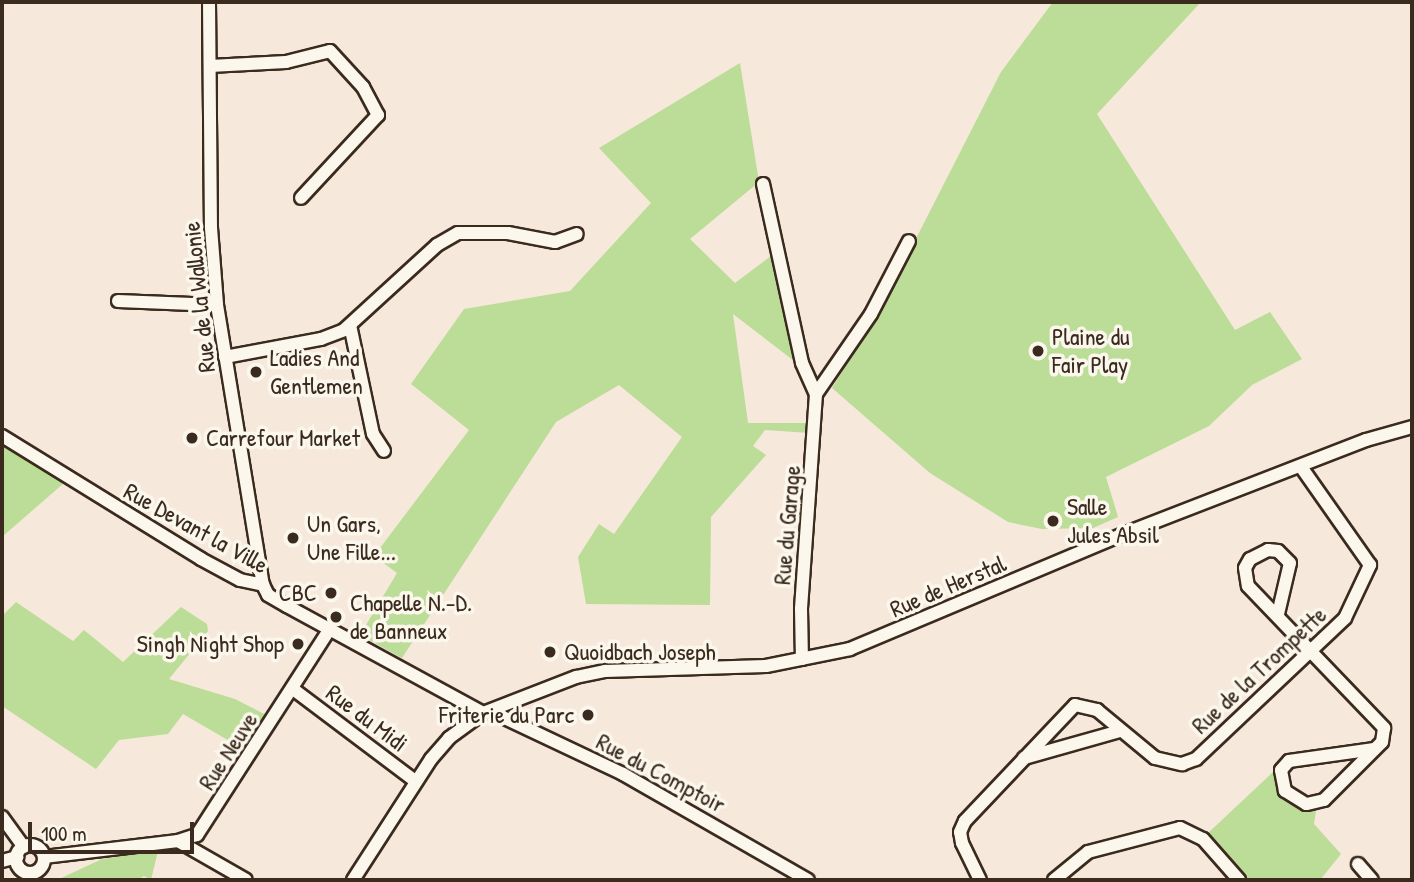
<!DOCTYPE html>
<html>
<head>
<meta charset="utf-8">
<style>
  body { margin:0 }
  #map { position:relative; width:1414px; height:882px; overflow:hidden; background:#f6e8db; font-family:"Patrick Hand",sans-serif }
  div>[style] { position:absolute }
  .green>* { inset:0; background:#bbdd97 }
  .roads { filter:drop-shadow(2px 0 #3b2a1e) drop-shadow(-2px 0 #3b2a1e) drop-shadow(0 2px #3b2a1e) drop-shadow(0 -2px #3b2a1e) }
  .minor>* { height:12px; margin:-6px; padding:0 6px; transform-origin:6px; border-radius:6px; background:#fbf7ec }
  .minor>.ring { margin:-6px; padding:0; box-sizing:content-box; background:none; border:12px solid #fbf7ec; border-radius:50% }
  .dots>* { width:19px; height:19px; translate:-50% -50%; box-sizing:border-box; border:4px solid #fbf7ec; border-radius:50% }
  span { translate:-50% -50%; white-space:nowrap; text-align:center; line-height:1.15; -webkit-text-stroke:7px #fbf7ec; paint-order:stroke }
  .street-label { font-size:24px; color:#3b2a1e }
  .poi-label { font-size:24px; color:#3b2a1e }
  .left { translate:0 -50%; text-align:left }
  .right { translate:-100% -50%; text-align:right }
  .frame { position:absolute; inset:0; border:4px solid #3b2a1e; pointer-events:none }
  .scale { position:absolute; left:28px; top:822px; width:166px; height:32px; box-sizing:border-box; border:4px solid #3b2a1e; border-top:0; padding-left:9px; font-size:21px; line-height:24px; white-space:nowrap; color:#3b2a1e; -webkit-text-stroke:5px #fbf7ec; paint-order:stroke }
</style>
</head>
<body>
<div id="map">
  <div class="green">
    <i style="clip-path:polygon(1053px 2px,1201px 2px,1097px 114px,1235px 330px,1270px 312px,1302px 359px,1252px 385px,1209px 426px,1106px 477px,1118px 517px,1093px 528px,1042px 529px,1008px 522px,930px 473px,832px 388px,876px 317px,1001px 72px)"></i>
    <i style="clip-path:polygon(740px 63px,759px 182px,690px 239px,735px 283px,775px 253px,798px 364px,733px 314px,748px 423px,810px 423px,810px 433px,765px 430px,753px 446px,766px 455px,711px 517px,710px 605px,586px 604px,578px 557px,599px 524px,614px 534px,682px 437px,619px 385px,556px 422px,402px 658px,360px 635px,397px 573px,374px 556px,469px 430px,411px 384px,464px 309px,570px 291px,651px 203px,599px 148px)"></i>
    <i style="clip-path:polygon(2px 444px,64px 483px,3px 536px,2px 536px)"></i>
    <i style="clip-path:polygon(16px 602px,73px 641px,84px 630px,123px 662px,181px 607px,207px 624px,208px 631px,169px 679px,235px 699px,268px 716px,245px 750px,183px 714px,168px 734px,119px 740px,96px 769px,2px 706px,2px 616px)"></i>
    <i style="clip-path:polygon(1281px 770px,1285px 791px,1317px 804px,1314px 824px,1341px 854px,1320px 880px,1249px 880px,1207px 834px,1273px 772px)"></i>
    <i style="clip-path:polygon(158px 851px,151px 880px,144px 876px,138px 880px,57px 880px,102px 859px)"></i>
  </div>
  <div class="roads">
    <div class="minor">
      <i style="left:209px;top:2px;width:226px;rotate:89.5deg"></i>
      <i style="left:211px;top:228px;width:77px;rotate:85.5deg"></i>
      <i style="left:217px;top:305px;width:284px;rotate:80.7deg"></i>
      <i style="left:263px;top:585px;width:11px;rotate:63deg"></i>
      <i style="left:268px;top:595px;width:22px;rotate:30deg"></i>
      <i style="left:287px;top:606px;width:223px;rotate:28.6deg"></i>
      <i style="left:210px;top:66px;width:76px;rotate:-3deg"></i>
      <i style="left:286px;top:62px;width:45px;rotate:-14deg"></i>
      <i style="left:330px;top:51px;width:49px;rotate:47.5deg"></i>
      <i style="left:363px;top:87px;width:32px;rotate:62deg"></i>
      <i style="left:378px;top:115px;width:113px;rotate:132.9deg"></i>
      <i style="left:763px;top:184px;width:183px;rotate:77.7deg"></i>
      <i style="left:802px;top:363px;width:34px;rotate:66deg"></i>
      <i style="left:816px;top:394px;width:216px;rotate:94deg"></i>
      <i style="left:801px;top:609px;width:50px;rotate:88.9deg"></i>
      <i style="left:118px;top:301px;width:99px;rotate:2.3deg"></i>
      <i style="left:350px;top:325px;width:111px;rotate:78.1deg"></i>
      <i style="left:373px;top:434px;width:20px;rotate:57deg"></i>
      <i style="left:225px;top:357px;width:98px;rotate:-10.6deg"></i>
      <i style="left:321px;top:339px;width:25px;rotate:-21deg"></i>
      <i style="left:344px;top:330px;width:126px;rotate:-42.4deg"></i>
      <i style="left:437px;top:245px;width:24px;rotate:-30deg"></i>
      <i style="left:458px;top:233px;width:50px"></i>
      <i style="left:508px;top:233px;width:48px;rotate:10.8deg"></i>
      <i style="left:555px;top:242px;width:23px;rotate:-20deg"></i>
      <i style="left:816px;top:394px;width:97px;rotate:-55.5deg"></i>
      <i style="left:871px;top:314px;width:82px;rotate:-62.5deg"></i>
      <i style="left:2px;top:436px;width:234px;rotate:31.7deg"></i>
      <i style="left:201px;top:559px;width:44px;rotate:28.3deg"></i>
      <i style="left:240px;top:580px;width:24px;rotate:12deg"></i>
      <i style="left:1278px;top:614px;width:52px;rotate:-76.8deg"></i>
      <i style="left:1290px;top:563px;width:17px;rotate:-135deg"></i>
      <i style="left:1278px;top:551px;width:10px;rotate:-174deg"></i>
      <i style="left:1268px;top:550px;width:20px;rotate:153deg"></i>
      <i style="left:1250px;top:559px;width:10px;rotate:119deg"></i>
      <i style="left:1245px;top:568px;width:18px;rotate:81deg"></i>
      <i style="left:1248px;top:586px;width:197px;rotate:46.2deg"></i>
      <i style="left:1384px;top:728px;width:14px;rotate:98deg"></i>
      <i style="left:1382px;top:742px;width:82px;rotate:135deg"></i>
      <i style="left:1324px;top:800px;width:18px;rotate:167deg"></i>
      <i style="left:1306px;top:804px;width:25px;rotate:-148deg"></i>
      <i style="left:1285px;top:791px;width:21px;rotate:-101deg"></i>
      <i style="left:1281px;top:770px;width:12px;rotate:-48deg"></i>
      <i style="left:1289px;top:761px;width:86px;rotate:-8deg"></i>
      <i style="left:293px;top:689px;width:153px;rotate:37deg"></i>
      <i style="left:490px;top:711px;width:147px;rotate:25.3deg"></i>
      <i style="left:623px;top:774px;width:213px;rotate:29.8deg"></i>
      <i style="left:1024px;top:758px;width:100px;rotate:-15.7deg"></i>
      <i style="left:2px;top:817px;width:37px;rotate:54deg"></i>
      <i style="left:178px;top:841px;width:78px;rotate:29.8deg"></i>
      <i class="ring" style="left:16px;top:845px;width:16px;height:16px"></i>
      <i style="left:44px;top:857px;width:135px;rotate:-6.8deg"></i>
      <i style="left:178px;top:841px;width:20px;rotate:-18deg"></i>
      <i style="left:197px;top:835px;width:245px;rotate:-57.2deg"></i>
      <i style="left:2px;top:861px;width:16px;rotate:-15deg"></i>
      <i style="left:1358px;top:864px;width:21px;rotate:49deg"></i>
      <i style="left:353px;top:880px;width:144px;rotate:-57.2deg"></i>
      <i style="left:431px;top:759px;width:28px;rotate:-49deg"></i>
      <i style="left:449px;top:738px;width:42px;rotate:-36.3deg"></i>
      <i style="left:483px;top:713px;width:100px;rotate:-21.2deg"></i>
      <i style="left:576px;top:677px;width:30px;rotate:-12deg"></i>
      <i style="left:605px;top:671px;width:161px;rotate:-1.8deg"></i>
      <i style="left:766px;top:666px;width:86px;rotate:-11.4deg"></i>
      <i style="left:850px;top:649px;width:299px;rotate:-22.8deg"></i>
      <i style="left:1126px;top:533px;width:257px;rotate:-21.2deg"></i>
      <i style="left:1366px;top:440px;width:48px;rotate:-15.8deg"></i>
      <i style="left:980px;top:880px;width:41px;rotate:-115.9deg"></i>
      <i style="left:962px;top:843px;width:11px;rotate:-100deg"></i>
      <i style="left:960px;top:832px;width:12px;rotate:-66deg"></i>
      <i style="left:965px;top:821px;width:160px;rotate:-46.5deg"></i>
      <i style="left:1075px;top:705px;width:23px;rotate:13deg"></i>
      <i style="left:1097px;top:710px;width:75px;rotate:39.6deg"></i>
      <i style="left:1155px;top:758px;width:28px;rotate:13deg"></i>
      <i style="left:1182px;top:764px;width:15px;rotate:-20deg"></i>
      <i style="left:1196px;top:759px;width:205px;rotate:-43.4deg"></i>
      <i style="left:1345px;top:618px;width:59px;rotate:-64.7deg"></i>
      <i style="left:1370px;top:565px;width:120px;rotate:-125.1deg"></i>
      <i style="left:1054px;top:880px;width:44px;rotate:-39.5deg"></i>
      <i style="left:1088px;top:852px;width:95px;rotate:-14.6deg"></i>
      <i style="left:1180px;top:828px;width:25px;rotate:26deg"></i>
      <i style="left:1203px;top:839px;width:55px;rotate:48.7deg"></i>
    </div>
  </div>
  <div class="dots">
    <i style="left:1038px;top:351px;background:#3b2a1e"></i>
    <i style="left:256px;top:372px;background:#3b2a1e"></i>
    <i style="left:192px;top:438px;background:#3b2a1e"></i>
    <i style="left:1053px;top:521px;background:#3b2a1e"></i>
    <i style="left:293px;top:538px;background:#3b2a1e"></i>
    <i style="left:331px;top:593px;background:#3b2a1e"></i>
    <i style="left:336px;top:617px;background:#3b2a1e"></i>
    <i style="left:298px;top:644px;background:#3b2a1e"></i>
    <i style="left:550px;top:652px;background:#3b2a1e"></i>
    <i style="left:588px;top:715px;background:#3b2a1e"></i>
  </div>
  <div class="street-label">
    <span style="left:199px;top:297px;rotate:-96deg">Rue de la Wallonie</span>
    <span style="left:787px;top:525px;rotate:-85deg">Rue du Garage</span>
    <span style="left:196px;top:528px;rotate:29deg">Rue Devant la Ville</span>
    <span style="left:948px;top:586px;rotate:-23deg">Rue de Herstal</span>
    <span style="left:1259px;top:670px;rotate:-43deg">Rue de la Trompette</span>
    <span style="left:367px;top:718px;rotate:37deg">Rue du Midi</span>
    <span style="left:228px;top:751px;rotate:-57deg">Rue Neuve</span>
    <span style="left:661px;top:773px;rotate:28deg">Rue du Comptoir</span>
  </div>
  <div class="poi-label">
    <span class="left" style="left:1052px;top:351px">Plaine du<br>Fair Play</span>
    <span class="left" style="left:270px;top:372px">Ladies And<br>Gentlemen</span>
    <span class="left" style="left:206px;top:438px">Carrefour Market</span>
    <span class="left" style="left:1067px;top:521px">Salle<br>Jules Absil</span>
    <span class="left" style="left:307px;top:538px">Un Gars,<br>Une Fille...</span>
    <span class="right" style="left:317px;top:593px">CBC</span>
    <span class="left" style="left:350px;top:617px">Chapelle N.-D.<br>de Banneux</span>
    <span class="right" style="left:284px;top:644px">Singh Night Shop</span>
    <span class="left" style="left:564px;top:652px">Quoidbach Joseph</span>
    <span class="right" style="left:574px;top:715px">Friterie du Parc</span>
  </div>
  <div class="frame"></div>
  <div class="scale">100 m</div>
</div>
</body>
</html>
